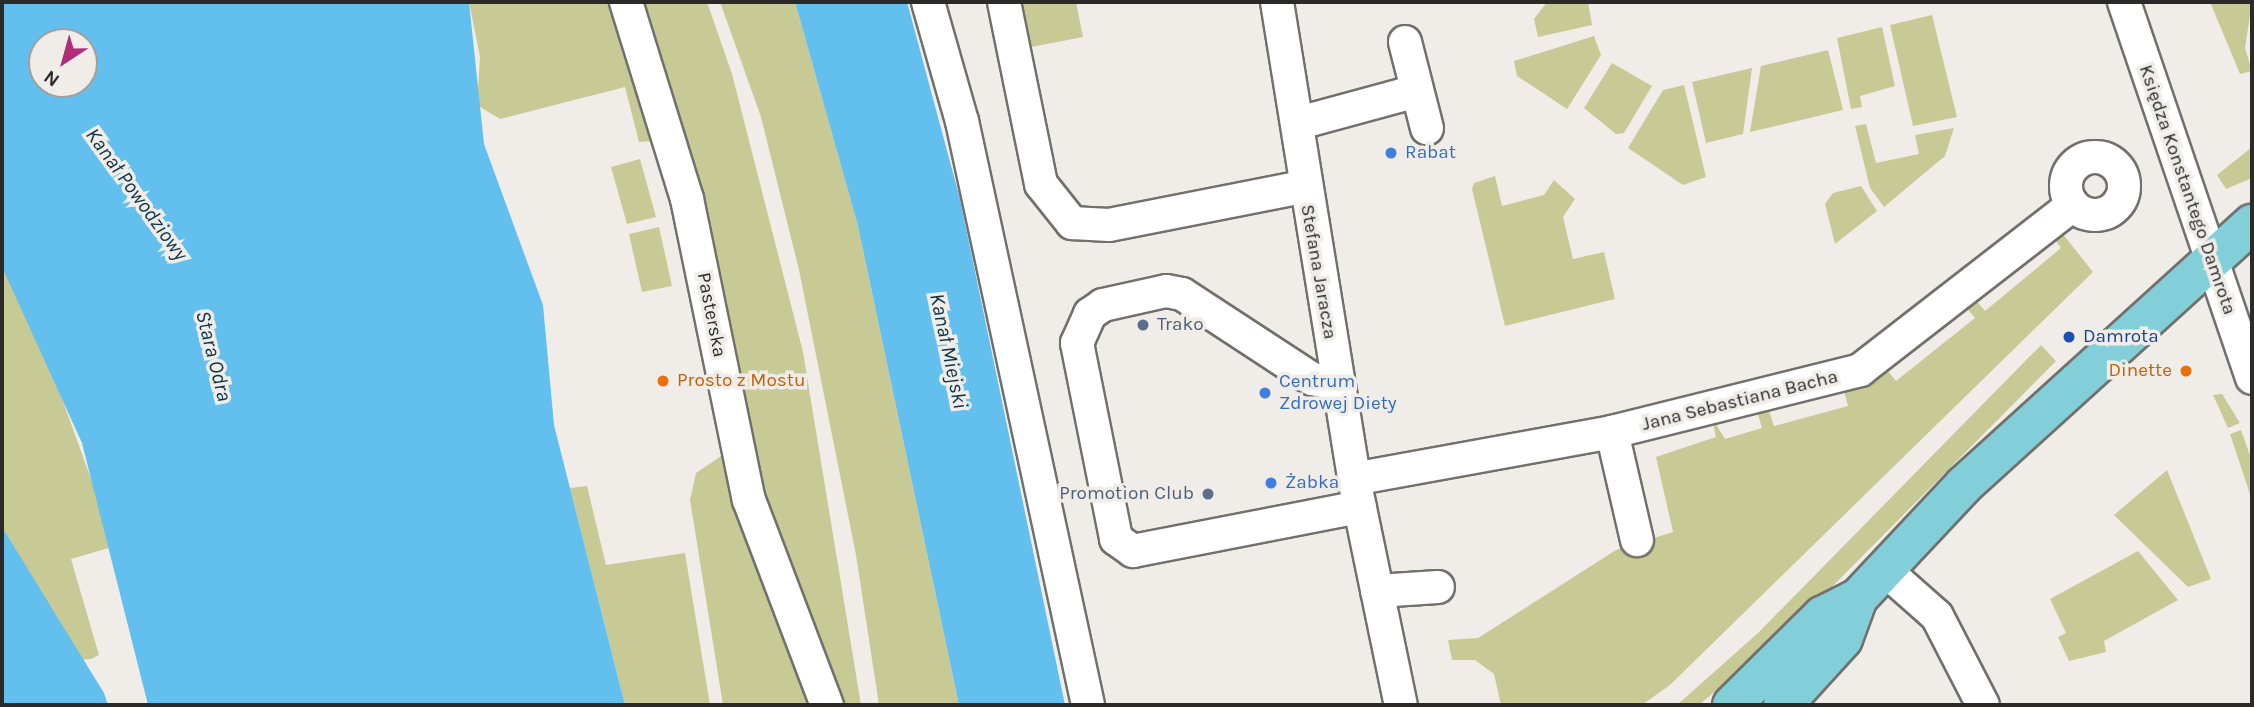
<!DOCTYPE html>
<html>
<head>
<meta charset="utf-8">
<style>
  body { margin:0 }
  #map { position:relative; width:2254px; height:707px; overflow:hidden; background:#f0ede9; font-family:Karla,sans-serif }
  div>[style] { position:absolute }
  .green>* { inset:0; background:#c7ca95 }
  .water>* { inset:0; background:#63bfed }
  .roads { filter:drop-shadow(2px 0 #72706c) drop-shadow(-2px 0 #72706c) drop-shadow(0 2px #72706c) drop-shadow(0 -2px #72706c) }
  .minor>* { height:32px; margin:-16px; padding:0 16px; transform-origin:16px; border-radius:16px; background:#fff }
  .minor>.ring { margin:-16px; padding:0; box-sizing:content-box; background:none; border:32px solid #fff; border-radius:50% }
  .major>* { height:38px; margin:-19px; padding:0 19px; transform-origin:19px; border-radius:19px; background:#82cfd9 }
  .dots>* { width:19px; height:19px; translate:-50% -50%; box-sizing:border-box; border:4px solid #f0ede9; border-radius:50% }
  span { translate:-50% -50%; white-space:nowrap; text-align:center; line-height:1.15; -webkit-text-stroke:7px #f0ede9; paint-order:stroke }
  .shop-label { font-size:19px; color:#366cbe }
  .left { translate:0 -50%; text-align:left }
  .street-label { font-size:19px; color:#2b2a29 }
  .service-label { font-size:19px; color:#4e5e75 }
  .right { translate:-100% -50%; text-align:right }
  .transit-label { font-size:19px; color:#164399 }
  .food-label { font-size:19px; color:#c56008 }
  .water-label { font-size:21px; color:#0a3447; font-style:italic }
  .frame { position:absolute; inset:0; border:4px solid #2b2a29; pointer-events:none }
  .north { position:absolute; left:28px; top:28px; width:70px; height:70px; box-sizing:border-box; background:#f0ede9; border:2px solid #a19f9c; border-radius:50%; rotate:216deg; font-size:19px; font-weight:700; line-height:28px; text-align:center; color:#2b2a29 }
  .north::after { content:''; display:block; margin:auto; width:24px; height:32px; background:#af2d79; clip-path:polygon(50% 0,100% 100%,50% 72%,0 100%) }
</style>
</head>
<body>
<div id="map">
  <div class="green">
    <i style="clip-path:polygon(469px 2px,620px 2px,674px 206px,653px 141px,639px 142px,625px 87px,500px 119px,477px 105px,480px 57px)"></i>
    <i style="clip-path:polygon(633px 2px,707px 2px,732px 74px,803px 352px,861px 705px,835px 705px,764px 518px)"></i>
    <i style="clip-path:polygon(720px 2px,795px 2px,858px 226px,959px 705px,879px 705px,856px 555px,799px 270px,761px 117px)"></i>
    <i style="clip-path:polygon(1011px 2px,1076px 2px,1083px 37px,1026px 48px)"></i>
    <i style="clip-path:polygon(1547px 2px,1588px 2px,1592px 25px,1538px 37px,1534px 19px)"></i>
    <i style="clip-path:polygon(2210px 2px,2252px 2px,2245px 48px,2252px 71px,2240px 74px)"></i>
    <i style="clip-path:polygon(1932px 15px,1957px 117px,1913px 126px,1890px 25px)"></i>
    <i style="clip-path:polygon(1882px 27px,1895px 86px,1860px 96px,1862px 107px,1851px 109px,1837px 38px)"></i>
    <i style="clip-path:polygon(1594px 36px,1601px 55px,1567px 109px,1517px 76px,1514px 61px)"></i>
    <i style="clip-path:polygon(1828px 50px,1843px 110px,1750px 132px,1761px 66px)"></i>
    <i style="clip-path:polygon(1612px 63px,1652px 86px,1624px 133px,1616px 134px,1584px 108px)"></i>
    <i style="clip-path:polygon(1752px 68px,1743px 134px,1706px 143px,1692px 82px)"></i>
    <i style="clip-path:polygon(1684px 85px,1706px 177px,1683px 185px,1628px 148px,1663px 90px)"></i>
    <i style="clip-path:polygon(1866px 124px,1876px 163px,1919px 154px,1915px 135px,1954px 128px,1945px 156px,1884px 207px,1870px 188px,1855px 126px)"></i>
    <i style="clip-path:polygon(2252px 147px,2252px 178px,2226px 189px,2217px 175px)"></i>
    <i style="clip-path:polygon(640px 159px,656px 217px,627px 224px,611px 167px)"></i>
    <i style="clip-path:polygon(1495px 176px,1502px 206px,1544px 195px,1554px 180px,1575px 199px,1563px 217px,1573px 259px,1604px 252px,1615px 299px,1505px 326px,1472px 189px,1474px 183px)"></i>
    <i style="clip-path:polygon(1861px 186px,1877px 211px,1835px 244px,1825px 204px,1833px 193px)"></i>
    <i style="clip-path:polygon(659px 227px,672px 286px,642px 292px,629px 234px)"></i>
    <i style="clip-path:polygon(2058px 228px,2093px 272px,1670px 685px,1642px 705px,1501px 705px,1494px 674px,1475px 660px,1452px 660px,1448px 640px,1478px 638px,1616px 550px,1673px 532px,1656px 457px,1716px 437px,1712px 418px,1725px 439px,1762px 428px,1757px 411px,1768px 408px,1774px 426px,1848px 406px,1843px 387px,1885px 368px,1896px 381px,1975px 318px,1964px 305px,1973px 297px,1985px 311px,2061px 248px,2051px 234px)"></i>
    <i style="clip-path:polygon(2px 267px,43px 346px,99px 501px,109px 548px,71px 559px,99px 655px,91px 659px,80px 660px,2px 527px)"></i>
    <i style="clip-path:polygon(2041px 345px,2056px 361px,1804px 615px,1699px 705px,1677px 705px,1758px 633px)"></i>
    <i style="clip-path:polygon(2222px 394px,2240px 423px,2228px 428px,2213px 395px)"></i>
    <i style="clip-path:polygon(2241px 430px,2252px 461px,2252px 500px,2230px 434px)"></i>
    <i style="clip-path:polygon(721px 456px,728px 459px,819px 705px,723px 705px,690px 500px,696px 473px)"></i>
    <i style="clip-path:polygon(2167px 470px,2211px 579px,2188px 587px,2114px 515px)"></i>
    <i style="clip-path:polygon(587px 486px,606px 565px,685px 553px,710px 705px,625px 705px,570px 488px)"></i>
    <i style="clip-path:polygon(2138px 551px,2178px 600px,2104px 641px,2106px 652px,2069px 661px,2058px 637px,2066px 633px,2050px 599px)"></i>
  </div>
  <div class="water">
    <i style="clip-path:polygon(evenodd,2px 2px,469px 2px,484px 144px,543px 305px,554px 425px,625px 705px,148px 705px,82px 443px,2px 267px,2px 2px,42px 42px,84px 42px,84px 84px,42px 84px,42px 42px)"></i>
    <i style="clip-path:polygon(795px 2px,907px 2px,960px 199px,1065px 705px,959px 705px,858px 226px)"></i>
    <i style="clip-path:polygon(2px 527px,104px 693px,108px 705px,2px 705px)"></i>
  </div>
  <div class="roads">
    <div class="minor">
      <i style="left:626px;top:2px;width:206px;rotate:72.8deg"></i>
      <i style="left:687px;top:199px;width:307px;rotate:78.4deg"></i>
      <i style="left:749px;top:500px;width:219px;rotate:69.2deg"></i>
      <i style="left:928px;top:2px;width:124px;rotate:74.1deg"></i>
      <i style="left:962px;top:121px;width:597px;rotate:77.82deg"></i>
      <i style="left:1004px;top:2px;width:186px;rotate:78.5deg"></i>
      <i style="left:1041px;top:184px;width:50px;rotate:51.5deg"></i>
      <i style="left:1072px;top:223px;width:37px;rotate:3deg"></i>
      <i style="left:1109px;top:225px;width:197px;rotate:-11.1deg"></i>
      <i style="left:1277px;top:2px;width:483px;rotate:80.8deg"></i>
      <i style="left:1354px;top:479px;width:231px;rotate:78.3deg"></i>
      <i style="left:2124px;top:2px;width:397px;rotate:71.2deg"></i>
      <i style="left:1405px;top:42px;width:89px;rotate:75.7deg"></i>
      <i style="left:1299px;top:123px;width:122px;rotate:-15.2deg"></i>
      <i class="ring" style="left:2066px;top:157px;width:26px;height:26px"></i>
      <i style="left:1338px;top:384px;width:26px;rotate:-169deg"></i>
      <i style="left:1312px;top:379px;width:155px;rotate:-146.8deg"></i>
      <i style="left:1182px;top:294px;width:16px;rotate:-169deg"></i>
      <i style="left:1166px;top:291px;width:65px;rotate:167.5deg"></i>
      <i style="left:1103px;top:305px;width:16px;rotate:145deg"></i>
      <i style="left:1090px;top:314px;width:32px;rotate:114deg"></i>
      <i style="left:1077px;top:343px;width:200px;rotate:78.7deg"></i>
      <i style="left:1116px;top:539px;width:21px;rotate:35deg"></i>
      <i style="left:1133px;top:551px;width:231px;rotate:-11deg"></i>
      <i style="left:1612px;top:432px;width:111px;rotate:77deg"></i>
      <i style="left:1354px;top:479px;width:262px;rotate:-10.3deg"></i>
      <i style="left:1612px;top:432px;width:256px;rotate:-14deg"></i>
      <i style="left:1860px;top:370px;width:269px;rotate:-37.8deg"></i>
      <i style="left:1885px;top:570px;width:69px;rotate:41.5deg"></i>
      <i style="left:1937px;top:616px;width:100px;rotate:62.7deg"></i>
      <i style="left:1377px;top:591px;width:61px;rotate:-3.8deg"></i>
    </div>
    <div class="major">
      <i style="left:1732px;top:705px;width:127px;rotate:-44.7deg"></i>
      <i style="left:1822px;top:616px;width:40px;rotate:-26.6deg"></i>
      <i style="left:1858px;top:598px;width:155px;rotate:-46.8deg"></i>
      <i style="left:1964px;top:485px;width:389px;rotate:-42.2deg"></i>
      <i style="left:1783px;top:705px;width:89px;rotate:-47.7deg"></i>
      <i style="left:1843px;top:639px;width:44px;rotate:-69.9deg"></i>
    </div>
  </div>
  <div class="dots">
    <i style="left:1391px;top:153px;background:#3f7fe0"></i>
    <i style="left:1143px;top:325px;background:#5c6f8a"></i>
    <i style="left:2069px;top:337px;background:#1a4fb4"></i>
    <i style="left:2186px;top:371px;background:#e8710a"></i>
    <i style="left:663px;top:381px;background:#e8710a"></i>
    <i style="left:1265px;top:393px;background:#3f7fe0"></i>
    <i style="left:1271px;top:483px;background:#3f7fe0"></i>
    <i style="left:1208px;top:494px;background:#5c6f8a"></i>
  </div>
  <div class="shop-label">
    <span class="left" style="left:1405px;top:153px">Rabat</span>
    <span class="left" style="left:1279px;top:393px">Centrum<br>Zdrowej Diety</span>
    <span class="left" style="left:1285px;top:483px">Żabka</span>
  </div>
  <div class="street-label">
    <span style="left:2187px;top:190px;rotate:71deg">Księdza Konstantego Damrota</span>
    <span style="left:1318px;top:272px;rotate:80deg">Stefana Jaracza</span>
    <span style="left:711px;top:315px;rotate:79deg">Pasterska</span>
    <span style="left:1740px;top:401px;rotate:-14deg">Jana Sebastiana Bacha</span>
  </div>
  <div class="service-label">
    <span class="left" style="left:1157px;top:325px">Trako</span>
    <span class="right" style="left:1194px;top:494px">Promotion Club</span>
  </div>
  <div class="transit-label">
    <span class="left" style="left:2083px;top:337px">Damrota</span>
  </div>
  <div class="food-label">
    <span class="right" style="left:2172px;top:371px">Dinette</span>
    <span class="left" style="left:677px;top:381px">Prosto z Mostu</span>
  </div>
  <div class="water-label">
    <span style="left:137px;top:194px;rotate:54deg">Kanał Powodziowy</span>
    <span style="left:949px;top:351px;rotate:78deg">Kanał Miejski</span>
    <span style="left:214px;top:356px;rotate:76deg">Stara Odra</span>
  </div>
  <div class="frame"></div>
  <div class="north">N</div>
</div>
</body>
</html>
